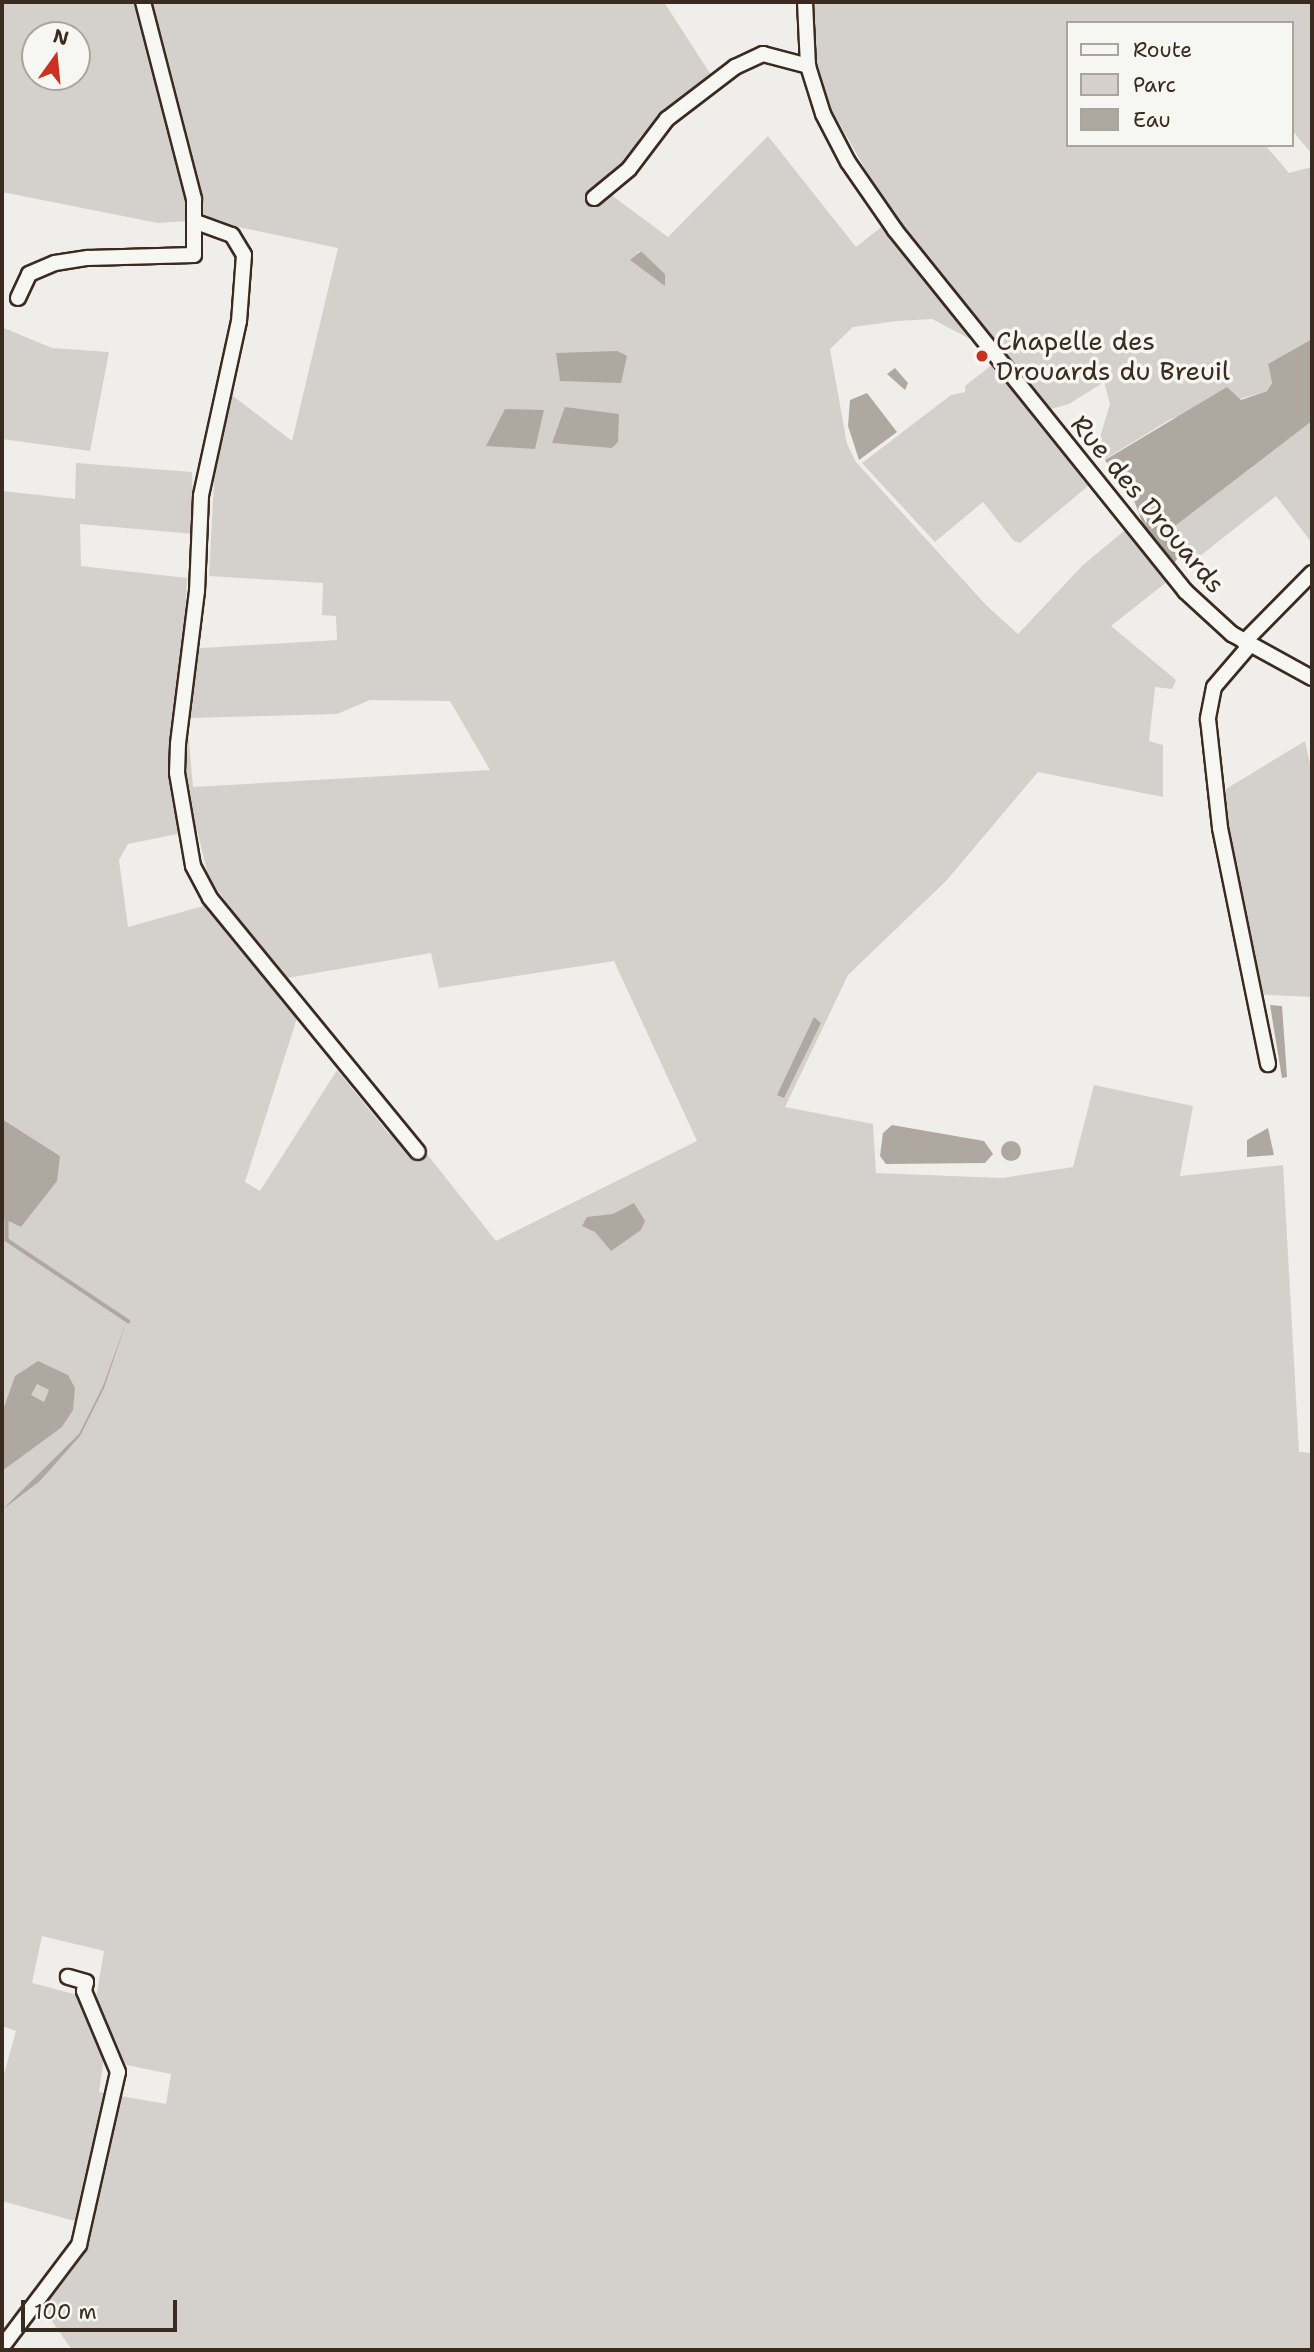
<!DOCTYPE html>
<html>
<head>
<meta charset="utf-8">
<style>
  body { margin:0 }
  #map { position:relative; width:1314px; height:2352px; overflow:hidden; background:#efeeea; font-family:"Shantell Sans",sans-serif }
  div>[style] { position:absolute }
  .green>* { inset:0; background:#d4d1cc }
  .water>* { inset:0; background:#afa8a1 }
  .round { border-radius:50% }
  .stream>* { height:3.5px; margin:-1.75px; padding:0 1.75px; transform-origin:1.75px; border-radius:1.75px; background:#afa8a1 }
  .roads { filter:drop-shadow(2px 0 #3b2a1e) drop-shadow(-2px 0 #3b2a1e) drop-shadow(0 2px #3b2a1e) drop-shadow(0 -2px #3b2a1e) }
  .minor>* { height:14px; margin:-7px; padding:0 7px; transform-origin:7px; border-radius:7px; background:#f6f6f2 }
  .dots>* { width:19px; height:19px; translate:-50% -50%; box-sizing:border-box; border:4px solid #f6f6f2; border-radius:50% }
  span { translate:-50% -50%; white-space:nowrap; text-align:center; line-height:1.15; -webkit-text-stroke:7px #f6f6f2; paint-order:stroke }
  .poi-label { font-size:26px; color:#3b2a1e }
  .left { translate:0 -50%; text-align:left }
  .street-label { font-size:26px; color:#3b2a1e }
  .frame { position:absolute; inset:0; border:4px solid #3b2a1e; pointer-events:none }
  .legend { position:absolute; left:1066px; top:21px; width:228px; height:126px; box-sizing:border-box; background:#f6f6f2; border:2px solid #aba49d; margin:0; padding:9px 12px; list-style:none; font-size:21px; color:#3b2a1e }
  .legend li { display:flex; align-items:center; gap:14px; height:35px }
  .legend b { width:35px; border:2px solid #aba49d }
  .north { position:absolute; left:21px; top:21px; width:70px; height:70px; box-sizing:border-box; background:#f6f6f2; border:2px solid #aba49d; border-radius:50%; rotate:15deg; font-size:19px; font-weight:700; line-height:28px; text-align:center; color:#3b2a1e }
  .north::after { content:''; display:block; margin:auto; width:24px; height:32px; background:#c8321e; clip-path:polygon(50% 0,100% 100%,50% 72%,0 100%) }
  .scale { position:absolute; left:21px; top:2300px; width:156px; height:32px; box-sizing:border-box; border:4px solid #3b2a1e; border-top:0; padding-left:9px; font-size:21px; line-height:24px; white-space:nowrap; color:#3b2a1e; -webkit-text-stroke:5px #f6f6f2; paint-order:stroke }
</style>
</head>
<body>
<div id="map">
  <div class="green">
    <i style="clip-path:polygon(evenodd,2px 2px,664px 2px,711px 75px,667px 108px,640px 137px,610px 194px,668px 237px,768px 136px,856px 247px,893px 218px,821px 91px,810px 2px,1312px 2px,1312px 154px,1291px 129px,1291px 23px,1067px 23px,1067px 145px,1265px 145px,1289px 173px,1312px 167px,1312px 339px,1268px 364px,1272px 383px,1267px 391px,1171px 419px,1105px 459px,1095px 454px,1110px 404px,1104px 382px,1069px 404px,1047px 410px,985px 333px,974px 341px,932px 319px,897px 321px,853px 327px,830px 349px,847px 444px,856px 462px,986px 605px,1018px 634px,1083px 565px,1125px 530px,1168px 581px,1111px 626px,1176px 680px,1172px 689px,1155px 687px,1149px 741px,1163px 745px,1163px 797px,1038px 772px,946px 881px,848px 975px,785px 1107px,873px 1124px,876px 1173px,1002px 1178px,1073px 1167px,1094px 1085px,1193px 1106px,1180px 1176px,1283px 1165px,1299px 1452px,1312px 1453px,1312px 2350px,72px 2350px,42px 2307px,72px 2265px,89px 2225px,2px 2201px,2px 2081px,16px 2031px,2px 2026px,2px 1218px,21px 1227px,60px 1156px,2px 1119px,2px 491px,75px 499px,76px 463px,192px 472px,194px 534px,80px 524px,81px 566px,187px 578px,184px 649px,337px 640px,336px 616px,322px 615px,323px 583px,209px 576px,215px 462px,229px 393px,292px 441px,338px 248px,205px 220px,158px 223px,2px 192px,2px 2px,35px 35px,77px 35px,77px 77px,35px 77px,35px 35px,2px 2px,641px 251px,665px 274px,659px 281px,643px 269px,637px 252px,641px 251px,2px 2px,370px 700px,450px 701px,490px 770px,193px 787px,187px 718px,337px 714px,370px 700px,2px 2px,197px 830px,209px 879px,225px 900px,128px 927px,119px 860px,128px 844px,197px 830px,2px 2px,431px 953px,439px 988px,614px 961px,697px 1141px,496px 1241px,403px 1124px,389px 1134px,337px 1070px,260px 1191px,245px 1182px,297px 1018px,308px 1005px,287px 978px,431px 953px,2px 2px,42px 1936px,104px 1951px,96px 1998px,126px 2065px,171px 2074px,166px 2104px,99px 2092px,104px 2057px,78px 1995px,32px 1983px,42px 1936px)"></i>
    <i style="clip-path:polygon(4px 328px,52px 348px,109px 352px,90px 451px,2px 439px)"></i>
    <i style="clip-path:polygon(993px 364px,1088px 486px,1020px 543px,1014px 541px,983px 502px,935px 542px,862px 463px,951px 395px,965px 392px,965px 386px)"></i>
    <i style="clip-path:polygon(1312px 421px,1312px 543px,1276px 496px,1186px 567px,1175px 526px)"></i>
    <i style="clip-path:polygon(1305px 741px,1312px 773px,1312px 997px,1248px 994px,1211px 804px,1226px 805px,1226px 789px)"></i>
  </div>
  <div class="water">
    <i style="clip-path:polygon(641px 251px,665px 274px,665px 286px,630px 260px)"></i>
    <i style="clip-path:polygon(1312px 339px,1312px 421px,1175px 526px,1181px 553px,1173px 565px,1147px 535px,1135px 503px,1105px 460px,1227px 387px,1241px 400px,1267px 391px,1272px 383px,1268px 364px)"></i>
    <i style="clip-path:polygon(617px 351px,627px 356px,621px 383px,560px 381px,556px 353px)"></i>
    <i style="clip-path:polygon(895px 368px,908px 383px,905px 390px,887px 374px)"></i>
    <i style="clip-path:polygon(867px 393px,897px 432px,859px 460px,848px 426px,850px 400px)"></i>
    <i style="clip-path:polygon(565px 407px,619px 414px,618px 442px,612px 448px,552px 443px)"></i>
    <i style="clip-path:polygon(505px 409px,544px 410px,535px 449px,486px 446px)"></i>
    <i style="clip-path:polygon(1270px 1005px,1282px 1006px,1287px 1077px,1282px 1078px)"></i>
    <i style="clip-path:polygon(814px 1017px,821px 1023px,784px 1098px,777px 1095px)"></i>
    <i style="clip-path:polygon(2px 1119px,60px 1156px,57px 1181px,21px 1227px,2px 1218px)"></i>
    <i style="clip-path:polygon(892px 1125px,984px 1141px,993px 1154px,985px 1163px,886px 1164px,880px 1156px,883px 1133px)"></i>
    <i style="clip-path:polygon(1268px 1128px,1274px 1155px,1247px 1157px,1247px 1140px)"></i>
    <i class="round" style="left:1001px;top:1141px;width:20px;height:20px"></i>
    <i style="clip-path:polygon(634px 1203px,645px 1221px,641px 1230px,611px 1251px,595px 1232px,582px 1226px,587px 1217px,613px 1214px)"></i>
    <i style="clip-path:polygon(128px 1317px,104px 1388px,80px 1436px,40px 1481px,2px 1510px,79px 1434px,103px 1386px)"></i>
    <i style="clip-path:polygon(evenodd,38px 1361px,68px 1375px,75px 1388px,73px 1410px,62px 1427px,2px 1471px,2px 1413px,15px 1376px,38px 1361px,37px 1384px,49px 1390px,44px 1402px,31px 1395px,37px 1384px)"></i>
  </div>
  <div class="stream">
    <i style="left:2px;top:1209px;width:6px;rotate:31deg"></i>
    <i style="left:7px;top:1212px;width:28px;rotate:90deg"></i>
    <i style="left:7px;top:1240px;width:146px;rotate:33.8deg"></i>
  </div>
  <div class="roads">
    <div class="minor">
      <i style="left:805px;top:2px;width:64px;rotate:87.3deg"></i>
      <i style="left:808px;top:66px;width:50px;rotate:72.6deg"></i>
      <i style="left:823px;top:114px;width:54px;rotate:62.5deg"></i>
      <i style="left:848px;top:162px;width:83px;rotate:55.3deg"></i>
      <i style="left:895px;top:230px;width:463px;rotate:51.2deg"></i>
      <i style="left:1185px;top:591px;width:64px;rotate:42.5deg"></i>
      <i style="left:1232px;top:634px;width:91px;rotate:28.8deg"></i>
      <i style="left:594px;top:198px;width:45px;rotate:-39.6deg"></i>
      <i style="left:629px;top:169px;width:63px;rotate:-52.8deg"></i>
      <i style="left:667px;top:119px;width:86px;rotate:-37.4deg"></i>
      <i style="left:735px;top:67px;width:31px;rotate:-25deg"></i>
      <i style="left:763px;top:54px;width:47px;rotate:14.9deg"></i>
      <i style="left:196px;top:222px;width:38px;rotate:20deg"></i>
      <i style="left:232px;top:235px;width:23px;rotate:59deg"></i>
      <i style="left:244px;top:255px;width:66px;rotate:94.3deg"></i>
      <i style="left:239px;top:321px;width:179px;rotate:102.3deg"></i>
      <i style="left:201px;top:496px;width:95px;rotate:92.4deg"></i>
      <i style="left:197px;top:591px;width:154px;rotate:97.1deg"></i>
      <i style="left:178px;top:744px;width:29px;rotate:92deg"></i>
      <i style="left:177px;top:773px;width:94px;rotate:80.2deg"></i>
      <i style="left:193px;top:866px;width:36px;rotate:62deg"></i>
      <i style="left:210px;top:898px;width:328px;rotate:50.7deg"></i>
      <i style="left:18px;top:298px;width:26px;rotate:-65deg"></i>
      <i style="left:29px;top:274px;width:28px;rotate:-23deg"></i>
      <i style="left:55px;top:263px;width:33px;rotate:-9deg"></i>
      <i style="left:88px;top:258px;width:106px;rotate:-1.6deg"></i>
      <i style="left:194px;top:255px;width:56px;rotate:-90deg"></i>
      <i style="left:194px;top:199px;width:203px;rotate:-104.5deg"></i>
      <i style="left:1244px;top:642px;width:97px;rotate:-45.4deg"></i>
      <i style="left:1250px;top:645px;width:55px;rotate:130.6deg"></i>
      <i style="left:1214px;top:687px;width:33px;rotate:101deg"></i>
      <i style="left:1208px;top:719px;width:110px;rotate:83.7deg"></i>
      <i style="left:1220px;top:828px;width:241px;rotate:78.5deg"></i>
      <i style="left:2px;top:2347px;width:128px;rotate:-53deg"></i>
      <i style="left:79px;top:2245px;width:177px;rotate:-77.3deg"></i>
      <i style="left:118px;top:2072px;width:88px;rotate:-112.8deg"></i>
      <i style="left:84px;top:1991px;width:9px;rotate:-77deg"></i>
      <i style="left:86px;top:1982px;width:19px;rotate:-164deg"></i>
    </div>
  </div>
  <div class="dots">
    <i style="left:982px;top:356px;background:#c8321e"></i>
  </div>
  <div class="poi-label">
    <span class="left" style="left:996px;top:356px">Chapelle des<br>Drouards du Breuil</span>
  </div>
  <div class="street-label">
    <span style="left:1148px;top:504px;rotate:50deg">Rue des Drouards</span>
  </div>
  <div class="frame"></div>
  <ul class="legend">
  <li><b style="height:9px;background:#f6f6f2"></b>Route</li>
  <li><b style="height:19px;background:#d4d1cc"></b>Parc</li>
  <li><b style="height:19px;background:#afa8a1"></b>Eau</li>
  </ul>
  <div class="north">N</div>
  <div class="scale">100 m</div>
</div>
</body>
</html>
